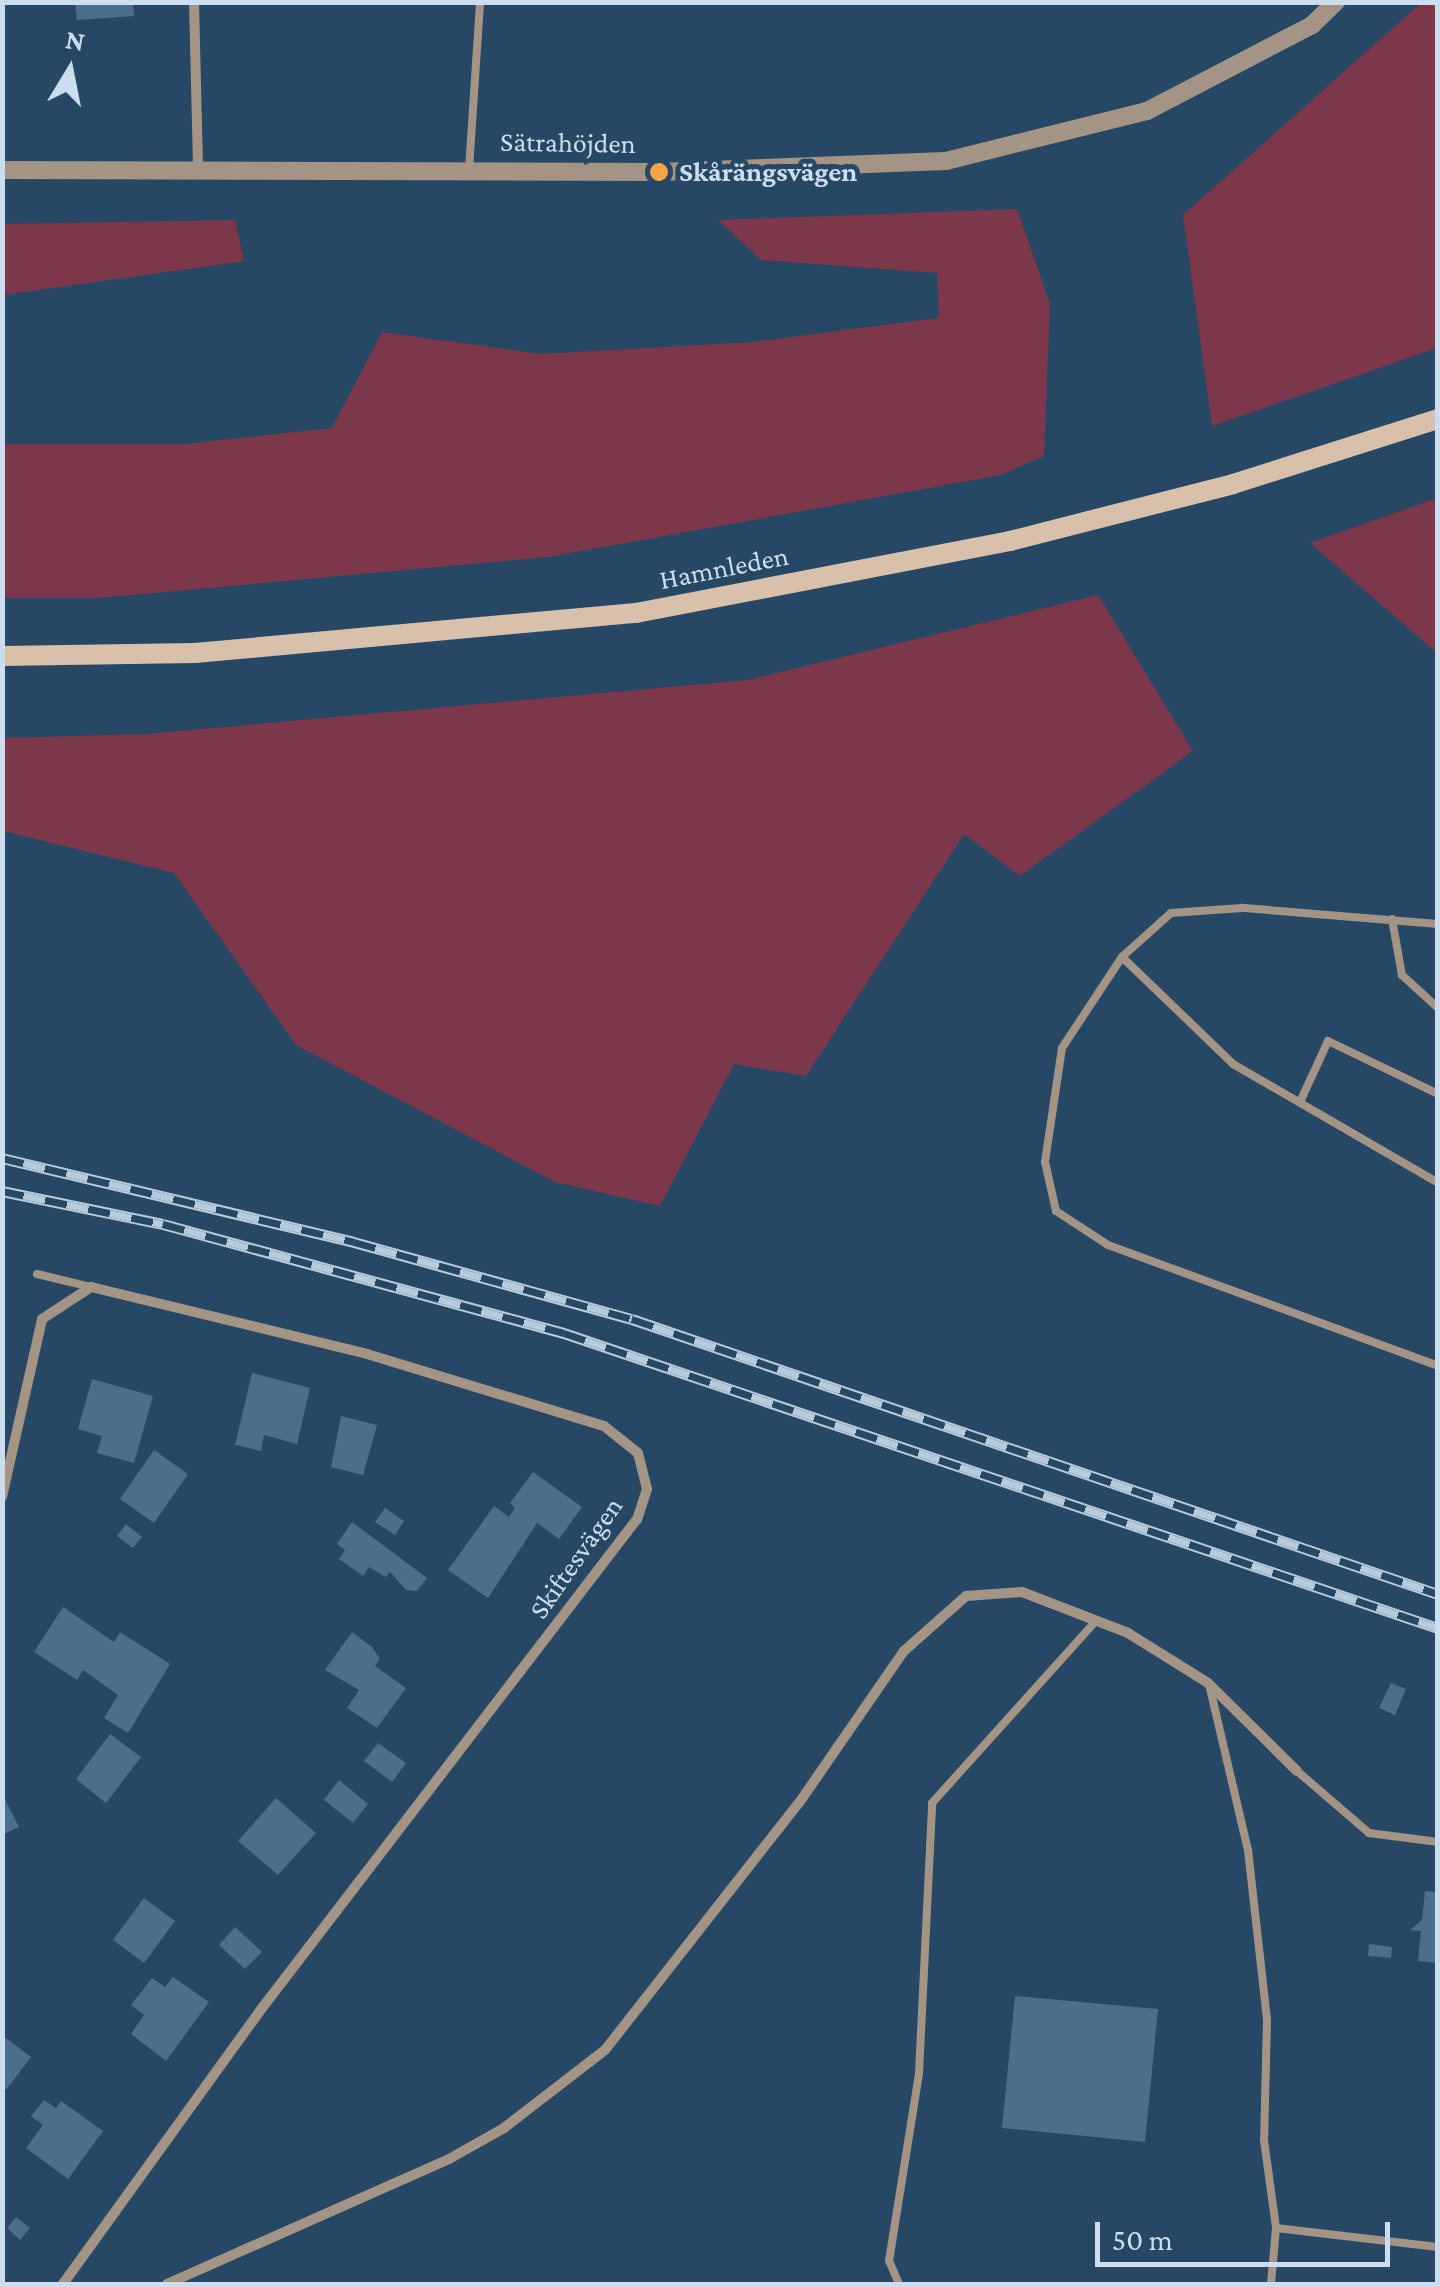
<!DOCTYPE html>
<html>
<head>
<meta charset="utf-8">
<style>
  body { margin:0 }
  #map { position:relative; width:1440px; height:2287px; overflow:hidden; background:#274864; font-family:"Crimson Pro",serif }
  div>[style] { position:absolute }
  .green>* { inset:0; background:#7c374a }
  .building>* { inset:0; background:#4b6e8b }
  .service>* { height:8px; margin:-4px; padding:0 4px; transform-origin:4px; border-radius:4px; background:#a49486 }
  .minor>* { height:10px; margin:-5px; padding:0 5px; transform-origin:5px; border-radius:5px; background:#a49486 }
  .tertiary>* { height:18px; margin:-9px; padding:0 9px; transform-origin:9px; border-radius:9px; background:#a49486 }
  .secondary>* { height:20px; margin:-10px; padding:0 10px; transform-origin:10px; border-radius:10px; background:#d9c0aa }
  .rail>* { height:11px; margin-top:-5.5px; transform-origin:0; background:repeating-linear-gradient(90deg,#274864 0 22px,#b7cbdd 0 44px); box-sizing:border-box; border-block:2px solid #b7cbdd }
  .dots>* { width:28px; height:28px; translate:-50% -50%; box-sizing:border-box; border:5px solid #274864; border-radius:50% }
  span { translate:-50% -50%; white-space:nowrap; text-align:center; line-height:1.15; -webkit-text-stroke:10px #274864; paint-order:stroke }
  .street-label { font-size:28px; color:#cbddee }
  .poi-label { font-size:28px; color:#cbddee; font-weight:700 }
  .left { translate:0 -50%; text-align:left }
  .frame { position:absolute; inset:0; border:5px solid #cbddee; pointer-events:none }
  .north { position:absolute; left:20px; top:20px; width:100px; height:100px; -webkit-text-stroke:8px #274864; paint-order:stroke; rotate:10deg; font-size:28px; font-weight:700; line-height:40px; text-align:center; color:#cbddee }
  .north::after { content:''; display:block; margin:auto; width:35px; height:45px; background:#cbddee; clip-path:polygon(50% 0,100% 100%,50% 72%,0 100%) }
  .scale { position:absolute; left:1095px; top:2222px; width:295px; height:45px; box-sizing:border-box; border:5px solid #cbddee; border-top:0; padding-left:12px; font-size:30px; line-height:35px; white-space:nowrap; color:#cbddee; -webkit-text-stroke:8px #274864; paint-order:stroke }
</style>
</head>
<body>
<div id="map">
  <div class="green">
    <i style="clip-path:polygon(1421px 3px,1438px 3px,1437px 348px,1212px 426px,1183px 215px)"></i>
    <i style="clip-path:polygon(1017px 209px,1050px 304px,1044px 456px,1001px 475px,548px 557px,99px 598px,3px 598px,3px 444px,186px 444px,332px 428px,382px 332px,541px 354px,753px 342px,939px 318px,937px 273px,761px 260px,718px 220px)"></i>
    <i style="clip-path:polygon(235px 220px,244px 261px,3px 295px,3px 224px)"></i>
    <i style="clip-path:polygon(1437px 498px,1438px 498px,1437px 653px,1310px 543px)"></i>
    <i style="clip-path:polygon(1098px 595px,1193px 751px,1020px 876px,964px 834px,806px 1076px,734px 1064px,660px 1206px,555px 1182px,296px 1045px,174px 873px,3px 831px,3px 738px,146px 734px,748px 680px)"></i>
  </div>
  <div class="building">
    <i style="clip-path:polygon(75px 2px,133px 2px,134px 16px,77px 20px)"></i>
    <i style="clip-path:polygon(252px 1373px,310px 1388px,297px 1444px,264px 1435px,261px 1451px,235px 1445px)"></i>
    <i style="clip-path:polygon(92px 1379px,153px 1396px,134px 1463px,97px 1453px,102px 1436px,78px 1429px)"></i>
    <i style="clip-path:polygon(341px 1416px,377px 1425px,363px 1475px,331px 1467px)"></i>
    <i style="clip-path:polygon(154px 1450px,188px 1474px,154px 1523px,120px 1499px)"></i>
    <i style="clip-path:polygon(533px 1472px,582px 1507px,559px 1539px,537px 1523px,488px 1598px,448px 1570px,494px 1506px,509px 1517px,515px 1508px,510px 1503px)"></i>
    <i style="clip-path:polygon(385px 1508px,404px 1521px,395px 1535px,375px 1522px)"></i>
    <i style="clip-path:polygon(352px 1522px,427px 1578px,417px 1591px,406px 1590px,390px 1572px,386px 1577px,369px 1567px,363px 1576px,339px 1559px,345px 1550px,337px 1544px)"></i>
    <i style="clip-path:polygon(126px 1524px,142px 1537px,133px 1548px,117px 1536px)"></i>
    <i style="clip-path:polygon(63px 1607px,114px 1642px,120px 1632px,170px 1664px,128px 1733px,104px 1718px,118px 1695px,83px 1670px,77px 1680px,34px 1652px)"></i>
    <i style="clip-path:polygon(352px 1632px,372px 1647px,380px 1659px,375px 1666px,406px 1688px,377px 1728px,347px 1708px,359px 1690px,325px 1670px)"></i>
    <i style="clip-path:polygon(1391px 1683px,1406px 1689px,1395px 1715px,1379px 1708px)"></i>
    <i style="clip-path:polygon(110px 1734px,141px 1757px,106px 1803px,76px 1779px)"></i>
    <i style="clip-path:polygon(378px 1743px,406px 1763px,392px 1782px,364px 1761px)"></i>
    <i style="clip-path:polygon(339px 1780px,368px 1804px,353px 1823px,324px 1800px)"></i>
    <i style="clip-path:polygon(2px 1793px,19px 1827px,2px 1835px)"></i>
    <i style="clip-path:polygon(276px 1798px,316px 1833px,278px 1875px,238px 1841px)"></i>
    <i style="clip-path:polygon(1425px 1891px,1438px 1892px,1438px 1963px,1418px 1961px,1421px 1931px,1410px 1930px,1422px 1920px)"></i>
    <i style="clip-path:polygon(144px 1898px,175px 1921px,144px 1963px,113px 1940px)"></i>
    <i style="clip-path:polygon(235px 1927px,262px 1952px,245px 1969px,219px 1945px)"></i>
    <i style="clip-path:polygon(1369px 1944px,1392px 1947px,1391px 1958px,1368px 1956px)"></i>
    <i style="clip-path:polygon(173px 1977px,209px 2002px,166px 2061px,131px 2034px,144px 2015px,131px 2005px,152px 1978px,165px 1987px)"></i>
    <i style="clip-path:polygon(1015px 1996px,1158px 2009px,1145px 2142px,1002px 2128px)"></i>
    <i style="clip-path:polygon(2px 2035px,31px 2057px,6px 2090px,2px 2087px)"></i>
    <i style="clip-path:polygon(44px 2100px,56px 2108px,61px 2101px,103px 2131px,68px 2179px,26px 2148px,43px 2125px,31px 2116px)"></i>
    <i style="clip-path:polygon(16px 2217px,30px 2228px,20px 2240px,7px 2228px)"></i>
  </div>
  <div class="service">
    <i style="left:469px;top:169px;width:167px;rotate:-86.2deg"></i>
    <i style="left:1392px;top:919px;width:57px;rotate:79.9deg"></i>
    <i style="left:1402px;top:975px;width:49px;rotate:42.5deg"></i>
    <i style="left:1438px;top:924px;width:197px;rotate:-175.3deg"></i>
    <i style="left:1242px;top:908px;width:71px;rotate:176deg"></i>
    <i style="left:1171px;top:913px;width:66px;rotate:138.1deg"></i>
    <i style="left:1122px;top:957px;width:154px;rotate:43.9deg"></i>
    <i style="left:1233px;top:1064px;width:237px;rotate:30.1deg"></i>
    <i style="left:1122px;top:957px;width:109px;rotate:123.4deg"></i>
    <i style="left:1062px;top:1048px;width:115px;rotate:98.5deg"></i>
    <i style="left:1045px;top:1162px;width:50px;rotate:77.3deg"></i>
    <i style="left:1056px;top:1211px;width:62px;rotate:33.2deg"></i>
    <i style="left:1108px;top:1245px;width:351px;rotate:20.1deg"></i>
    <i style="left:1300px;top:1102px;width:67px;rotate:-65.3deg"></i>
    <i style="left:1328px;top:1041px;width:122px;rotate:25.7deg"></i>
    <i style="left:37px;top:1274px;width:56px;rotate:13.5deg"></i>
    <i style="left:1209px;top:1684px;width:171px;rotate:76.8deg"></i>
    <i style="left:1248px;top:1850px;width:171px;rotate:83.6deg"></i>
    <i style="left:1267px;top:2020px;width:120px;rotate:91.4deg"></i>
    <i style="left:1264px;top:2140px;width:89px;rotate:82.2deg"></i>
    <i style="left:1297px;top:1771px;width:95px;rotate:40.7deg"></i>
    <i style="left:1369px;top:1833px;width:70px;rotate:7.4deg"></i>
    <i style="left:899px;top:2284px;width:25px;rotate:-113deg"></i>
    <i style="left:889px;top:2261px;width:190px;rotate:-80.9deg"></i>
    <i style="left:919px;top:2073px;width:270px;rotate:-87.2deg"></i>
    <i style="left:932px;top:1803px;width:245px;rotate:-48deg"></i>
    <i style="left:1271px;top:2284px;width:56px;rotate:-84.9deg"></i>
    <i style="left:1276px;top:2228px;width:163px;rotate:6.7deg"></i>
  </div>
  <div class="minor">
    <i style="left:194px;top:2px;width:168px;rotate:88.6deg"></i>
    <i style="left:2px;top:1497px;width:182px;rotate:-77.3deg"></i>
    <i style="left:42px;top:1319px;width:59px;rotate:-33.1deg"></i>
    <i style="left:91px;top:1287px;width:284px;rotate:13.6deg"></i>
    <i style="left:367px;top:1354px;width:248px;rotate:16.9deg"></i>
    <i style="left:604px;top:1426px;width:43px;rotate:38.5deg"></i>
    <i style="left:638px;top:1453px;width:37px;rotate:76deg"></i>
    <i style="left:647px;top:1489px;width:32px;rotate:108deg"></i>
    <i style="left:637px;top:1519px;width:616px;rotate:127.48deg"></i>
    <i style="left:262px;top:2008px;width:340px;rotate:125.8deg"></i>
    <i style="left:167px;top:2284px;width:308px;rotate:-23.9deg"></i>
    <i style="left:449px;top:2159px;width:63px;rotate:-29.4deg"></i>
    <i style="left:504px;top:2128px;width:128px;rotate:-37.7deg"></i>
    <i style="left:605px;top:2050px;width:314px;rotate:-51.9deg"></i>
    <i style="left:799px;top:1803px;width:185px;rotate:-55.4deg"></i>
    <i style="left:904px;top:1651px;width:83px;rotate:-41.6deg"></i>
    <i style="left:966px;top:1596px;width:56px;rotate:-4.1deg"></i>
    <i style="left:1022px;top:1592px;width:114px;rotate:21.1deg"></i>
    <i style="left:1128px;top:1633px;width:94px;rotate:32deg"></i>
    <i style="left:1208px;top:1683px;width:125px;rotate:44.7deg"></i>
  </div>
  <div class="tertiary">
    <i style="left:2px;top:170px;width:657px;rotate:0.17deg"></i>
    <i style="left:659px;top:172px;width:287px;rotate:-2.2deg"></i>
    <i style="left:946px;top:161px;width:207px;rotate:-14deg"></i>
    <i style="left:1147px;top:111px;width:186px;rotate:-27.5deg"></i>
    <i style="left:1312px;top:25px;width:33px;rotate:-44deg"></i>
  </div>
  <div class="secondary">
    <i style="left:2px;top:656px;width:193px;rotate:-0.9deg"></i>
    <i style="left:195px;top:653px;width:443px;rotate:-5.2deg"></i>
    <i style="left:636px;top:613px;width:381px;rotate:-10.9deg"></i>
    <i style="left:1010px;top:541px;width:230px;rotate:-14.3deg"></i>
    <i style="left:1233px;top:484px;width:215px;rotate:-17.6deg"></i>
  </div>
  <div class="rail">
    <i style="left:2px;top:1158px;width:362px;rotate:13.4deg"></i>
    <i style="left:354px;top:1242px;width:288px;rotate:15.5deg"></i>
    <i style="left:632px;top:1319px;width:852px;rotate:18.84deg"></i>
    <i style="left:2px;top:1191px;width:164px;rotate:11.6deg"></i>
    <i style="left:163px;top:1224px;width:416px;rotate:15.2deg"></i>
    <i style="left:564px;top:1333px;width:922px;rotate:18.65deg"></i>
  </div>
  <div class="dots">
    <i style="left:659px;top:172px;background:#f6a247"></i>
  </div>
  <div class="street-label">
    <span style="left:568px;top:143px;rotate:1deg">Sätrahöjden</span>
    <span style="left:724px;top:568px;rotate:-11deg">Hamnleden</span>
    <span style="left:576px;top:1558px;rotate:-55deg">Skiftesvägen</span>
  </div>
  <div class="poi-label">
    <span class="left" style="left:679px;top:172px">Skårängsvägen</span>
  </div>
  <div class="frame"></div>
  <div class="north">N</div>
  <div class="scale">50 m</div>
</div>
</body>
</html>
